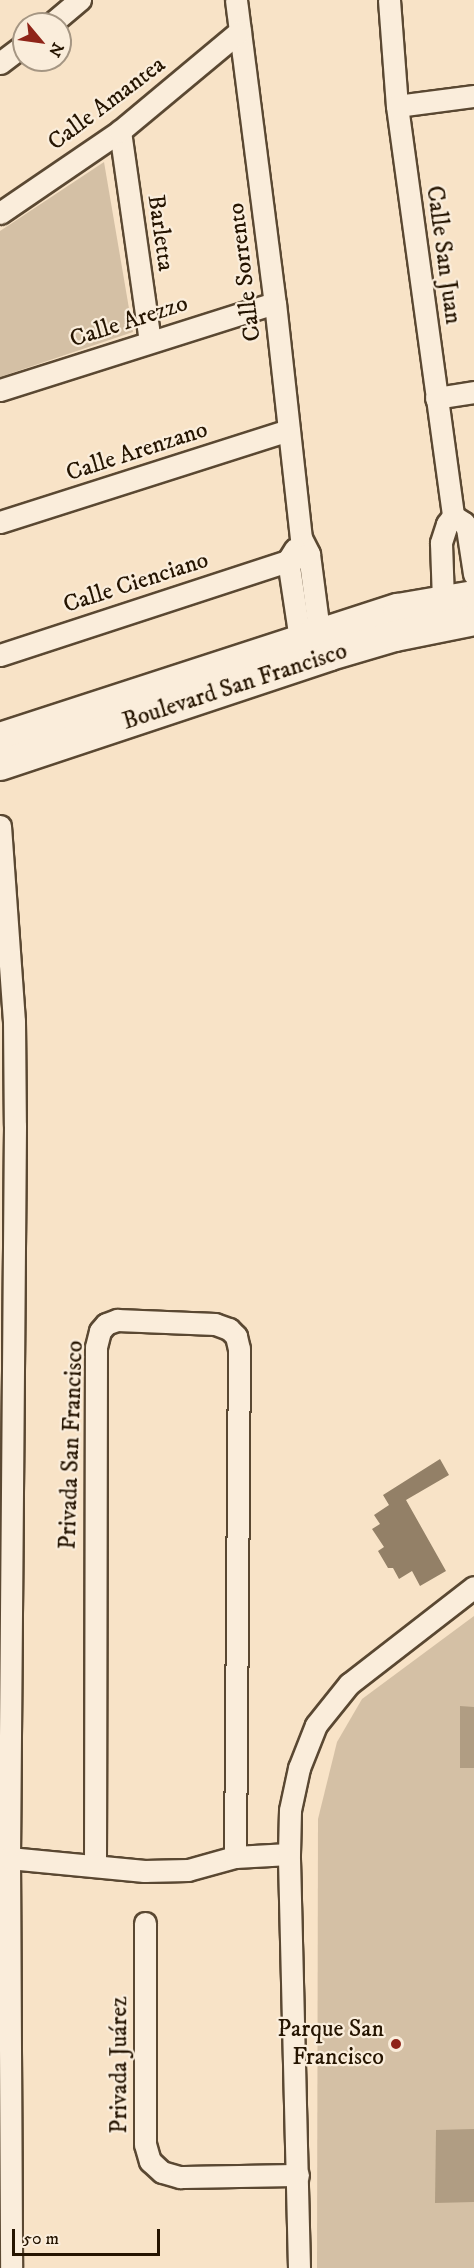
<!DOCTYPE html>
<html>
<head>
<meta charset="utf-8">
<style>
  body { margin:0 }
  #map { position:relative; width:474px; height:2268px; overflow:hidden; background:#f8e3c7; font-family:"IM FELL DW Pica",serif }
  div>[style] { position:absolute }
  .green>* { inset:0; background:#d4c0a5 }
  .water>* { inset:0; background:#b09d83 }
  .building>* { inset:0; background:#938067 }
  .roads { filter:drop-shadow(2px 0 #5a4832) drop-shadow(-2px 0 #5a4832) drop-shadow(0 2px #5a4832) drop-shadow(0 -2px #5a4832) }
  .street>* { height:21px; margin:-10.5px; padding:0 10.5px; transform-origin:10.5px; border-radius:10.5px; background:#faeddb }
  .secondary>* { height:30px; margin:-15px; padding:0 15px; transform-origin:15px; border-radius:15px; background:#faeddb }
  .dots>* { width:16px; height:16px; translate:-50% -50%; box-sizing:border-box; border:3px solid #faeddb; border-radius:50% }
  span { translate:-50% -50%; white-space:nowrap; text-align:center; line-height:1.15; -webkit-text-stroke:4.5px #faeddb; paint-order:stroke }
  .street-label { font-size:24px; color:#251400 }
  .poi-label { font-size:24px; color:#251400 }
  .right { translate:-100% -50%; text-align:right }
  .north { position:absolute; left:12px; top:12px; width:60px; height:60px; box-sizing:border-box; background:#faeddb; border:2px solid #a59683; border-radius:50%; rotate:119deg; font-size:16px; font-weight:700; line-height:24px; text-align:center; color:#251400 }
  .north::after { content:''; display:block; margin:auto; width:21px; height:27px; background:#8f2418; clip-path:polygon(50% 0,100% 100%,50% 72%,0 100%) }
  .scale { position:absolute; left:12px; top:2229px; width:148px; height:27px; box-sizing:border-box; border:3px solid #251400; border-top:0; padding-left:8px; font-size:18px; line-height:21px; white-space:nowrap; color:#251400; -webkit-text-stroke:4px #faeddb; paint-order:stroke }
</style>
</head>
<body>
<div id="map">
  <div class="green">
    <i style="clip-path:polygon(104px 162px,133px 332px,0 377px,0 231px)"></i>
    <i style="clip-path:polygon(474px 1616px,474px 2268px,317px 2268px,318px 1819px,337px 1742px,362px 1699px)"></i>
  </div>
  <div class="water">
    <i style="clip-path:polygon(460px 1706px,474px 1707px,474px 1768px,460px 1768px)"></i>
    <i style="clip-path:polygon(474px 2129px,474px 2202px,435px 2203px,436px 2130px)"></i>
  </div>
  <div class="building">
    <i style="clip-path:polygon(440px 1459px,449px 1475px,406px 1500px,446px 1571px,420px 1586px,412px 1571px,399px 1579px,393px 1568px,388px 1568px,378px 1551px,384px 1547px,372px 1529px,380px 1524px,374px 1515px,389px 1505px,383px 1495px)"></i>
  </div>
  <div class="roads">
    <div class="street">
      <i style="left:236px;top:0;width:305px;rotate:82.7deg"></i>
      <i style="left:275px;top:303px;width:236px;rotate:83.7deg"></i>
      <i style="left:301px;top:538px;width:18px;rotate:63deg"></i>
      <i style="left:309px;top:554px;width:94px;rotate:82.6deg"></i>
      <i style="left:389px;top:0;width:106px;rotate:85.7deg"></i>
      <i style="left:397px;top:106px;width:414px;rotate:82.2deg"></i>
      <i style="left:453px;top:516px;width:10px;rotate:127deg"></i>
      <i style="left:447px;top:524px;width:20px;rotate:108deg"></i>
      <i style="left:441px;top:543px;width:58px;rotate:88deg"></i>
      <i style="left:51px;top:24px;width:38px;rotate:-40deg"></i>
      <i style="left:0;top:63px;width:30px;rotate:-37deg"></i>
      <i style="left:397px;top:106px;width:78px;rotate:-7.4deg"></i>
      <i style="left:120px;top:131px;width:212px;rotate:81.9deg"></i>
      <i style="left:0;top:213px;width:145px;rotate:-34.3deg"></i>
      <i style="left:120px;top:131px;width:156px;rotate:-39.8deg"></i>
      <i style="left:0;top:390px;width:288px;rotate:-17.6deg"></i>
      <i style="left:436px;top:398px;width:38px;rotate:-9deg"></i>
      <i style="left:453px;top:516px;width:13px;rotate:32deg"></i>
      <i style="left:464px;top:523px;width:6px;rotate:59deg"></i>
      <i style="left:467px;top:528px;width:47px;rotate:81.3deg"></i>
      <i style="left:0;top:522px;width:303px;rotate:-17.7deg"></i>
      <i style="left:295px;top:549px;width:13px;rotate:122deg"></i>
      <i style="left:288px;top:560px;width:94px;rotate:81.4deg"></i>
      <i style="left:0;top:655px;width:325px;rotate:-18.1deg"></i>
      <i style="left:0;top:826px;width:196px;rotate:85.9deg"></i>
      <i style="left:14px;top:1021px;width:105px;rotate:89.5deg"></i>
      <i style="left:15px;top:1126px;width:732px;rotate:90.47deg"></i>
      <i style="left:9px;top:1858px;width:410px;rotate:89.7deg"></i>
      <i style="left:9px;top:1858px;width:136px;rotate:5.5deg"></i>
      <i style="left:144px;top:1871px;width:44px;rotate:-1.3deg"></i>
      <i style="left:188px;top:1870px;width:49px;rotate:-15.5deg"></i>
      <i style="left:235px;top:1857px;width:54px;rotate:-3.2deg"></i>
      <i style="left:95px;top:1866px;width:519px;rotate:-89.89deg"></i>
      <i style="left:96px;top:1347px;width:16px;rotate:-76deg"></i>
      <i style="left:100px;top:1331px;width:9px;rotate:-49deg"></i>
      <i style="left:106px;top:1324px;width:12px;rotate:-20deg"></i>
      <i style="left:117px;top:1320px;width:98px;rotate:2.3deg"></i>
      <i style="left:215px;top:1324px;width:15px;rotate:20deg"></i>
      <i style="left:229px;top:1329px;width:10px;rotate:45deg"></i>
      <i style="left:236px;top:1336px;width:13px;rotate:77deg"></i>
      <i style="left:239px;top:1349px;width:508px;rotate:90.45deg"></i>
      <i style="left:145px;top:1923px;width:221px;rotate:90deg"></i>
      <i style="left:145px;top:2144px;width:18px;rotate:74deg"></i>
      <i style="left:150px;top:2161px;width:16px;rotate:43deg"></i>
      <i style="left:162px;top:2172px;width:19px;rotate:16deg"></i>
      <i style="left:180px;top:2177px;width:118px;rotate:-1deg"></i>
      <i style="left:299px;top:2268px;width:414px;rotate:-91.4deg"></i>
      <i style="left:289px;top:1854px;width:44px;rotate:-88.7deg"></i>
      <i style="left:290px;top:1810px;width:43px;rotate:-77.9deg"></i>
      <i style="left:299px;top:1768px;width:46px;rotate:-68.4deg"></i>
      <i style="left:316px;top:1725px;width:53px;rotate:-51.2deg"></i>
      <i style="left:349px;top:1684px;width:158px;rotate:-37.8deg"></i>
    </div>
    <div class="secondary">
      <i style="left:0;top:738px;width:418px;rotate:-18deg"></i>
      <i style="left:398px;top:609px;width:77px;rotate:-9.7deg"></i>
      <i style="left:0;top:765px;width:348px;rotate:-18.4deg"></i>
      <i style="left:330px;top:655px;width:68px;rotate:-16.3deg"></i>
      <i style="left:395px;top:636px;width:81px;rotate:-11.4deg"></i>
    </div>
  </div>
  <div class="dots">
    <i style="left:396px;top:2044px;background:#8f2418"></i>
  </div>
  <div class="street-label">
    <span style="left:107px;top:104px;rotate:-37deg">Calle Amantea</span>
    <span style="left:160px;top:233px;rotate:82deg">Barletta</span>
    <span style="left:443px;top:255px;rotate:82deg">Calle San Juan</span>
    <span style="left:245px;top:272px;rotate:-97deg">Calle Sorrento</span>
    <span style="left:129px;top:322px;rotate:-18deg">Calle Arezzo</span>
    <span style="left:137px;top:452px;rotate:-18deg">Calle Arenzano</span>
    <span style="left:136px;top:583px;rotate:-18deg">Calle Cienciano</span>
    <span style="left:235px;top:687px;rotate:-18deg">Boulevard San Francisco</span>
    <span style="left:72px;top:1445px;rotate:-88deg">Privada San Francisco</span>
    <span style="left:120px;top:2065px;rotate:-90deg">Privada Juárez</span>
  </div>
  <div class="poi-label">
    <span class="right" style="left:384px;top:2044px">Parque San<br>Francisco</span>
  </div>
  <div class="north">N</div>
  <div class="scale">50 m</div>
</div>
</body>
</html>
